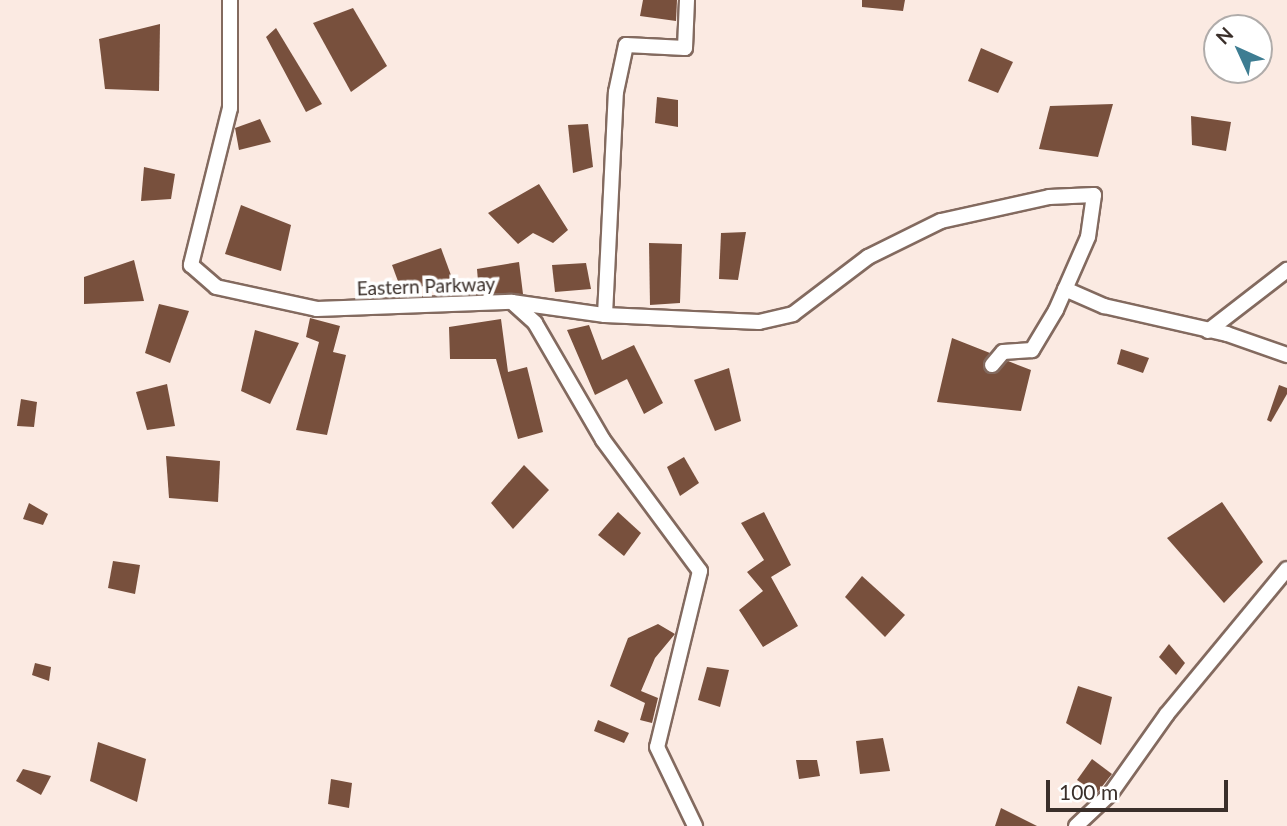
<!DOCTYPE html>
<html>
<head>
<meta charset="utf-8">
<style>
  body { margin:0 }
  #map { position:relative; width:1287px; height:826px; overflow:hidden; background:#fbeae2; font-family:Lato,sans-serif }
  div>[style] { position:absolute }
  .building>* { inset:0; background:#78503d }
  .roads { filter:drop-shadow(2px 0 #836a5f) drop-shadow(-2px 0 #836a5f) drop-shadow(0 2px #836a5f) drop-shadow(0 -2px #836a5f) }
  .minor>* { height:14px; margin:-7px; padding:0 7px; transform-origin:7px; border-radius:7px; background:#fff }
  span { translate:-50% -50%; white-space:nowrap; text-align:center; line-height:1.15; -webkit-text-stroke:7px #fff; paint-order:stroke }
  .street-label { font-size:19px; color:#3a2f2a }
  .north { position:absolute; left:1203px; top:14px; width:70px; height:70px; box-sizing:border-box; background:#fff; border:2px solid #b0acaa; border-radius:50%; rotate:315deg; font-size:19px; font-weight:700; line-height:28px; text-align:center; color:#3a2f2a }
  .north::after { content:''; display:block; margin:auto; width:24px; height:32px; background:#3e7d92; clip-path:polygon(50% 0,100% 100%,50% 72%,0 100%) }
  .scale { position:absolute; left:1046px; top:780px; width:182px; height:32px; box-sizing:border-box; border:4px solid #3a2f2a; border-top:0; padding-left:9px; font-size:21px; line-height:24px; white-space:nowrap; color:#3a2f2a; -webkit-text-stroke:5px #fff; paint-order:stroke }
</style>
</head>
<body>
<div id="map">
  <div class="building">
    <i style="clip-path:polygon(643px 0,677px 0,676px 21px,640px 16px)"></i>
    <i style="clip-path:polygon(862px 0,905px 0,903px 11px,862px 7px)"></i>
    <i style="clip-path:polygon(353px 8px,387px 66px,351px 92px,313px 23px)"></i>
    <i style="clip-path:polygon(160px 24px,159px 91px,105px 89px,99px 39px)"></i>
    <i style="clip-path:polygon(276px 28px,322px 104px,306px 112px,266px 37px)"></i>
    <i style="clip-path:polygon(981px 48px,1013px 62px,998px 93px,968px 81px)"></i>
    <i style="clip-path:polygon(657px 97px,678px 100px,678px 127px,655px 123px)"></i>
    <i style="clip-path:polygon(1113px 104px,1098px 157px,1039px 149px,1050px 106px)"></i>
    <i style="clip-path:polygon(1191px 116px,1231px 122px,1226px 151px,1192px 145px)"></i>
    <i style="clip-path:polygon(260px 119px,271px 142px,239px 150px,235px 128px)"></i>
    <i style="clip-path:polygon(588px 124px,593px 167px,573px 173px,568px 125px)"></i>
    <i style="clip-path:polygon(144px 167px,175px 174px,171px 199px,141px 201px)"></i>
    <i style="clip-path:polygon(539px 184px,568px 230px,553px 243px,533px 233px,518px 244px,488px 213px)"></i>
    <i style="clip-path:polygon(241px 205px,291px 225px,281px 271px,225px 254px)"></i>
    <i style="clip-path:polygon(746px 232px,738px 280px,719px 279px,721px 233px)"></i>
    <i style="clip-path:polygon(649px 243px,682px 244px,680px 303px,650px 305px)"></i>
    <i style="clip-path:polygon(441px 248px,452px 278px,402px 292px,392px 265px)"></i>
    <i style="clip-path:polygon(134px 260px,144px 301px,84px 304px,84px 277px)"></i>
    <i style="clip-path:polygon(519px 262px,523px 294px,479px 293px,477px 269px)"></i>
    <i style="clip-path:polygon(586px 263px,591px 289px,555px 292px,552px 265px)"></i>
    <i style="clip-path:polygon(159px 304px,189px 311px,170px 363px,145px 353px)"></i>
    <i style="clip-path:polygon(310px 318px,340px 326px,333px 352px,346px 355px,327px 435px,296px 430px,319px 342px,306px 337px)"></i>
    <i style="clip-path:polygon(501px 319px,508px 372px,527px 367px,543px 432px,518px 439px,496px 359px,450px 359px,449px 327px)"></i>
    <i style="clip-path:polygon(589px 325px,602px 360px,634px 345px,663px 403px,644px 414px,627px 379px,595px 395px,567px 330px)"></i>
    <i style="clip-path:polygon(255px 330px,299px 343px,270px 404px,241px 391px)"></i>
    <i style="clip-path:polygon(952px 338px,990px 353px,983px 364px,990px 374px,1008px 361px,1031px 370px,1021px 411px,937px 402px)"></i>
    <i style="clip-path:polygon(1121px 349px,1149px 358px,1143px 373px,1117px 364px)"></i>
    <i style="clip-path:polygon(729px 368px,741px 421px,715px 431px,694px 380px)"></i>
    <i style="clip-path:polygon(167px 384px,175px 426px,147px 430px,136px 392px)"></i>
    <i style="clip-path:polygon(1279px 385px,1287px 388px,1287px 394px,1271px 422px,1267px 420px)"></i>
    <i style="clip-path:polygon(21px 399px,37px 402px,34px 427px,17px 426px)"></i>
    <i style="clip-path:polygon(166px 456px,220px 461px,218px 502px,169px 498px)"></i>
    <i style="clip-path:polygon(684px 457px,699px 483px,680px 496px,667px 467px)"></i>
    <i style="clip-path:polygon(524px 465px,549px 490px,513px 529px,491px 503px)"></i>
    <i style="clip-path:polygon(1222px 502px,1263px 562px,1224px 603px,1167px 538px)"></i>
    <i style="clip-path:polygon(29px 503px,48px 514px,43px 525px,23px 519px)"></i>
    <i style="clip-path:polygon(618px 512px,641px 533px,624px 556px,598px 535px)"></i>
    <i style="clip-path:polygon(764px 512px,791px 565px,771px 577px,798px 626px,763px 647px,739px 610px,763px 591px,747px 572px,764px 560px,741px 523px)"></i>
    <i style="clip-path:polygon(113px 561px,140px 565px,135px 594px,108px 588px)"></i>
    <i style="clip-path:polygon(862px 576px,905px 615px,885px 637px,845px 597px)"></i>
    <i style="clip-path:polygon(658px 624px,675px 634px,655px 658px,641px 691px,658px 698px,652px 723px,640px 720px,645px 703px,610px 686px,628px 638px)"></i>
    <i style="clip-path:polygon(1169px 644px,1185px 663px,1176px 675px,1159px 657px)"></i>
    <i style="clip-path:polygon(35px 663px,51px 667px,49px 681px,32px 675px)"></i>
    <i style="clip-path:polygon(707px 667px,729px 670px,720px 707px,698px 700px)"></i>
    <i style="clip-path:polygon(1078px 686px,1112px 697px,1101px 745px,1066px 723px)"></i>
    <i style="clip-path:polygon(598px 720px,629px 733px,624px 743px,594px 731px)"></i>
    <i style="clip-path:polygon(883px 738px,890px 771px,860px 774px,856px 741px)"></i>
    <i style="clip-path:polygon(98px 742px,146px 759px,137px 802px,90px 781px)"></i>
    <i style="clip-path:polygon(1092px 759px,1112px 774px,1097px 793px,1077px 780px)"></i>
    <i style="clip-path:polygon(796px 760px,817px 760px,820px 776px,799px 779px)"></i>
    <i style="clip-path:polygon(23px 769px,51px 776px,41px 795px,16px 781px)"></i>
    <i style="clip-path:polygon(331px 779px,352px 783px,349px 808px,328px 804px)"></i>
    <i style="clip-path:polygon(1001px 808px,1037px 826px,995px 826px)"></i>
  </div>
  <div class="roads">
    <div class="minor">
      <i style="left:230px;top:0;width:108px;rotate:90deg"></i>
      <i style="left:230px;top:108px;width:162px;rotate:104deg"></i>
      <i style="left:191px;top:265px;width:33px;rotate:41deg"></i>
      <i style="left:216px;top:287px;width:103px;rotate:12.3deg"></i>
      <i style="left:317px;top:309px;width:195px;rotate:-2.1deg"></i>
      <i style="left:512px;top:302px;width:31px;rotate:42deg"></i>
      <i style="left:535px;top:323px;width:135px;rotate:59.8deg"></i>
      <i style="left:603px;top:440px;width:163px;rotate:53.5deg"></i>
      <i style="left:700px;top:571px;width:181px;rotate:103.7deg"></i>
      <i style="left:657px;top:747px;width:88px;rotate:64.3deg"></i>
      <i style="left:1065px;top:289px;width:43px;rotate:23.6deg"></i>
      <i style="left:1104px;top:306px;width:126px;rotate:12.8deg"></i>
      <i style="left:1227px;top:334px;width:64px;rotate:19.3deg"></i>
      <i style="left:512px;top:302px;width:94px;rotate:8deg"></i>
      <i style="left:605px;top:315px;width:154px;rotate:2.6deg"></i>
      <i style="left:759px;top:322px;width:35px;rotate:-13deg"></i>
      <i style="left:793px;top:314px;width:94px;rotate:-37.2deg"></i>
      <i style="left:868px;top:257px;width:81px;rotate:-26.3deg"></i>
      <i style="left:941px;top:221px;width:111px;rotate:-12.5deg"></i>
      <i style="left:1049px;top:197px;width:45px;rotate:-2.5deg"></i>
      <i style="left:1094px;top:195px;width:42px;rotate:98.1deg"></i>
      <i style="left:1088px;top:237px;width:80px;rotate:113.7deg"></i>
      <i style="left:1056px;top:310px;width:47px;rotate:121deg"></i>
      <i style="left:1032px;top:350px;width:29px;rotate:176deg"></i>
      <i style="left:1003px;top:352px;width:17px;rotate:130deg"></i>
      <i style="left:605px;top:315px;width:223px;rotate:-87.2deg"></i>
      <i style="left:616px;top:92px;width:48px;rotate:-78deg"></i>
      <i style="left:626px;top:45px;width:59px;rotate:2.9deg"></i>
      <i style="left:685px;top:48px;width:48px;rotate:-87.6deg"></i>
      <i style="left:1208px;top:331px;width:100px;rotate:-37.7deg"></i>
      <i style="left:1076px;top:826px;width:48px;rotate:-43.3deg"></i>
      <i style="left:1111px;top:793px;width:97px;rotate:-54.7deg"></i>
      <i style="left:1167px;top:714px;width:188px;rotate:-50.4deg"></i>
    </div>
  </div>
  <div class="street-label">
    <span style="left:426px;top:286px;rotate:-2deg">Eastern Parkway</span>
  </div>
  <div class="north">N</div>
  <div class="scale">100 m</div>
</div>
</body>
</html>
